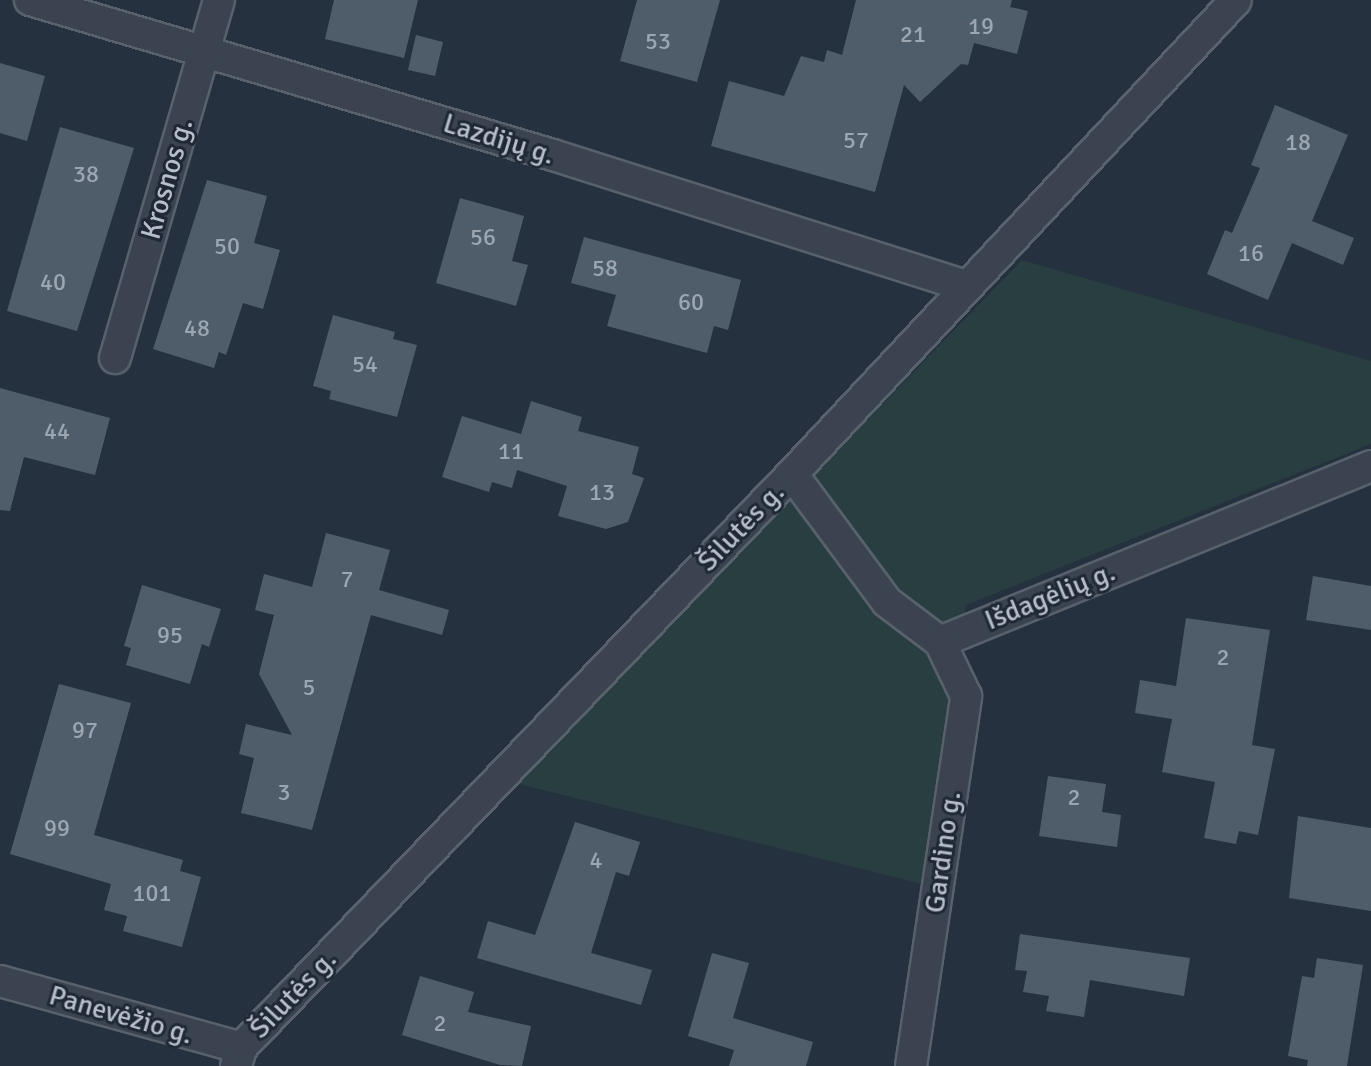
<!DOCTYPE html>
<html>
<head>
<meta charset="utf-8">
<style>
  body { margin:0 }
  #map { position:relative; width:1371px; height:1066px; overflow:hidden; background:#26313f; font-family:Signika,sans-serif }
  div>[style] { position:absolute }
  .green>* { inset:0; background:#283e40 }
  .building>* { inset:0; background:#4f5c6a }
  .roads { filter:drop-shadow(2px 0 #58616c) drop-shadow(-2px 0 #58616c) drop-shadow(0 2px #58616c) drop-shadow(0 -2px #58616c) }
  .street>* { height:30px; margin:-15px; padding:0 15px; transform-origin:15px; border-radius:15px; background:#3a434f }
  span { translate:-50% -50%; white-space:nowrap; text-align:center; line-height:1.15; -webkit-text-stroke:6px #1f2834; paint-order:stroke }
  .number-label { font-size:24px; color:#9ca6b1 }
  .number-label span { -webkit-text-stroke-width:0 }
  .street-label { font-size:28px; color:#b6bec9 }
</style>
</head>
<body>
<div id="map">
  <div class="green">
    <i style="clip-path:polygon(1022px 260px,1371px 361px,1371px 444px,966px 605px,922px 884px,515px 783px)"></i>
  </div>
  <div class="building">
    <i style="clip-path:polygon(334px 0,418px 0,404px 58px,325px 39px)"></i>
    <i style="clip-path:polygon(637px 0,720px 0,697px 82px,620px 61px)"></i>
    <i style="clip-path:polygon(856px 0,1012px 0,1010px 7px,1028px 11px,1017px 54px,974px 43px,968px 65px,961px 64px,920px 102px,904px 85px,875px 192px,711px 146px,729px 81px,784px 96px,801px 56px,824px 62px,827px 50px,842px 55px)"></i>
    <i style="clip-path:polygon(416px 35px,443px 42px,435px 76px,408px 70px)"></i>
    <i style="clip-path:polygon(0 63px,45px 76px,27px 141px,0 133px)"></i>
    <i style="clip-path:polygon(1275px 105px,1348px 135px,1312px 221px,1354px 238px,1343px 265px,1292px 243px,1268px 300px,1207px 274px,1225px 230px,1232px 233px,1260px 168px,1251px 165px)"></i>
    <i style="clip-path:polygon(60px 127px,134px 148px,77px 331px,7px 311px)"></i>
    <i style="clip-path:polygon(207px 180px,267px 196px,254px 243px,280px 250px,263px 309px,243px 303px,226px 355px,219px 352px,214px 368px,153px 349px)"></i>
    <i style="clip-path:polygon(460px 198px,524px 216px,512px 261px,528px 265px,516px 306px,436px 283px)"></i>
    <i style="clip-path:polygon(584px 237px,741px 280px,728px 330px,714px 326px,707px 353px,607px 326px,616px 295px,571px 283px)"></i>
    <i style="clip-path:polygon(333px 315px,395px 332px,393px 339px,417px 345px,397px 417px,329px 399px,331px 391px,313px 386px)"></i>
    <i style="clip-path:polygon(0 388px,110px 418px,95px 475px,24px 457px,10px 511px,0 510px)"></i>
    <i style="clip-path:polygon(531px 401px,582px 417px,578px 431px,639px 447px,632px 474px,644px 478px,628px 522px,606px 529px,558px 516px,567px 486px,517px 470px,512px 488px,492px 482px,489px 492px,442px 477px,462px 416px,521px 434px)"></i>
    <i style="clip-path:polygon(326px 533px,390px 550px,379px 590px,449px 610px,442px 635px,371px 615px,312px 830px,241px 813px,254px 758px,239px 754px,246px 724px,292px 735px,259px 674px,274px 615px,255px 610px,264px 574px,312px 587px)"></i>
    <i style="clip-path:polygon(1313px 576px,1371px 586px,1371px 630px,1306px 620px)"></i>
    <i style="clip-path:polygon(142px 585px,221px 609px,209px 647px,202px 644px,190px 684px,126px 665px,131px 648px,124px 646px)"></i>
    <i style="clip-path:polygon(1186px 618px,1270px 630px,1252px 745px,1275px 749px,1258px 835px,1239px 831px,1236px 844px,1204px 838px,1215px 782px,1162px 772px,1172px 719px,1135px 713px,1140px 680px,1176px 686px)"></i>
    <i style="clip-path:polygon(59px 684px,131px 703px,94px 835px,183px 860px,180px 871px,201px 877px,182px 947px,123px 931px,127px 916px,104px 910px,111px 884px,10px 854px)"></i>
    <i style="clip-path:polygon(1048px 776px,1106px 784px,1102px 812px,1121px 815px,1117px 847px,1039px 836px)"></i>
    <i style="clip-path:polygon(1298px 816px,1371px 828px,1371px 911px,1289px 898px)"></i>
    <i style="clip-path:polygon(575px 822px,640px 842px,629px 876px,616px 872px,591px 953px,652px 970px,641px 1005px,477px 958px,488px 921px,535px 935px)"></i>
    <i style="clip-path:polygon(1020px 934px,1190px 958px,1184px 996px,1090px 980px,1084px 1017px,1046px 1011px,1049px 996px,1023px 992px,1027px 971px,1015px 970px)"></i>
    <i style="clip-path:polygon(712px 953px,749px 963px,733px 1018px,813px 1042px,806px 1066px,729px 1066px,734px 1050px,688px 1036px)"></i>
    <i style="clip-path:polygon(1317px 958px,1363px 965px,1347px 1066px,1307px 1066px,1308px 1060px,1288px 1056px,1302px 976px,1314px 978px)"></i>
    <i style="clip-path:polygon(420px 976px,474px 992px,468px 1012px,531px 1026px,522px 1066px,500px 1065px,402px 1035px)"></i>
  </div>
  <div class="roads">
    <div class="street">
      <i style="left:30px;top:0;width:545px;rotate:16.51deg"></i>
      <i style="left:553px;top:155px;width:432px;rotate:17.6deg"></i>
      <i style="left:115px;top:358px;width:373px;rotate:-73.8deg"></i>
      <i style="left:792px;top:474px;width:159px;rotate:53.4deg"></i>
      <i style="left:887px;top:602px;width:66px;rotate:37deg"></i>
      <i style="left:940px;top:642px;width:466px;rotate:-22.2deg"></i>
      <i style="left:0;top:981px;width:250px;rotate:15.5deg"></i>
      <i style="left:236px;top:1066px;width:19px;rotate:-74deg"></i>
      <i style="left:241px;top:1048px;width:796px;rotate:-46.17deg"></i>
      <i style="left:792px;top:474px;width:649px;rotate:-46.87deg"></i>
      <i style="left:911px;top:1066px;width:374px;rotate:-81.5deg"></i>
      <i style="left:966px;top:696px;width:60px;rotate:-115.7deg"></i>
    </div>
  </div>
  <div class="number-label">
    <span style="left:981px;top:27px">19</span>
    <span style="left:913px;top:35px">21</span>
    <span style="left:658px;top:42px">53</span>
    <span style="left:856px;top:141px">57</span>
    <span style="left:1298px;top:143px">18</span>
    <span style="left:86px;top:175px">38</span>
    <span style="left:483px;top:238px">56</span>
    <span style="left:227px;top:247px">50</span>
    <span style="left:1251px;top:254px">16</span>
    <span style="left:605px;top:269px">58</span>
    <span style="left:53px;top:283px">40</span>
    <span style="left:691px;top:303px">60</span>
    <span style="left:197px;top:329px">48</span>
    <span style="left:365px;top:365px">54</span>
    <span style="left:57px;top:432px">44</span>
    <span style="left:511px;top:452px">11</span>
    <span style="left:602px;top:493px">13</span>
    <span style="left:347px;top:580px">7</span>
    <span style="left:170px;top:636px">95</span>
    <span style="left:1223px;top:658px">2</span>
    <span style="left:309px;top:688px">5</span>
    <span style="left:85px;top:731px">97</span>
    <span style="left:284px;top:793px">3</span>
    <span style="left:1074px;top:798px">2</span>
    <span style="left:57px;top:829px">99</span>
    <span style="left:596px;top:861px">4</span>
    <span style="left:152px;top:894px">101</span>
    <span style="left:440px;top:1024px">2</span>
  </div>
  <div class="street-label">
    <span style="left:499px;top:139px;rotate:17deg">Lazdijų g.</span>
    <span style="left:167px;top:179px;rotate:-74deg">Krosnos g.</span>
    <span style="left:741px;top:527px;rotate:-46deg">Šilutės g.</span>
    <span style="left:1050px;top:596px;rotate:-22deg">Išdagėlių g.</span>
    <span style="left:943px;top:852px;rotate:-82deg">Gardino g.</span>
    <span style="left:293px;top:994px;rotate:-46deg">Šilutės g.</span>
    <span style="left:121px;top:1015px;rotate:16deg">Panevėžio g.</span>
  </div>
</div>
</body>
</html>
